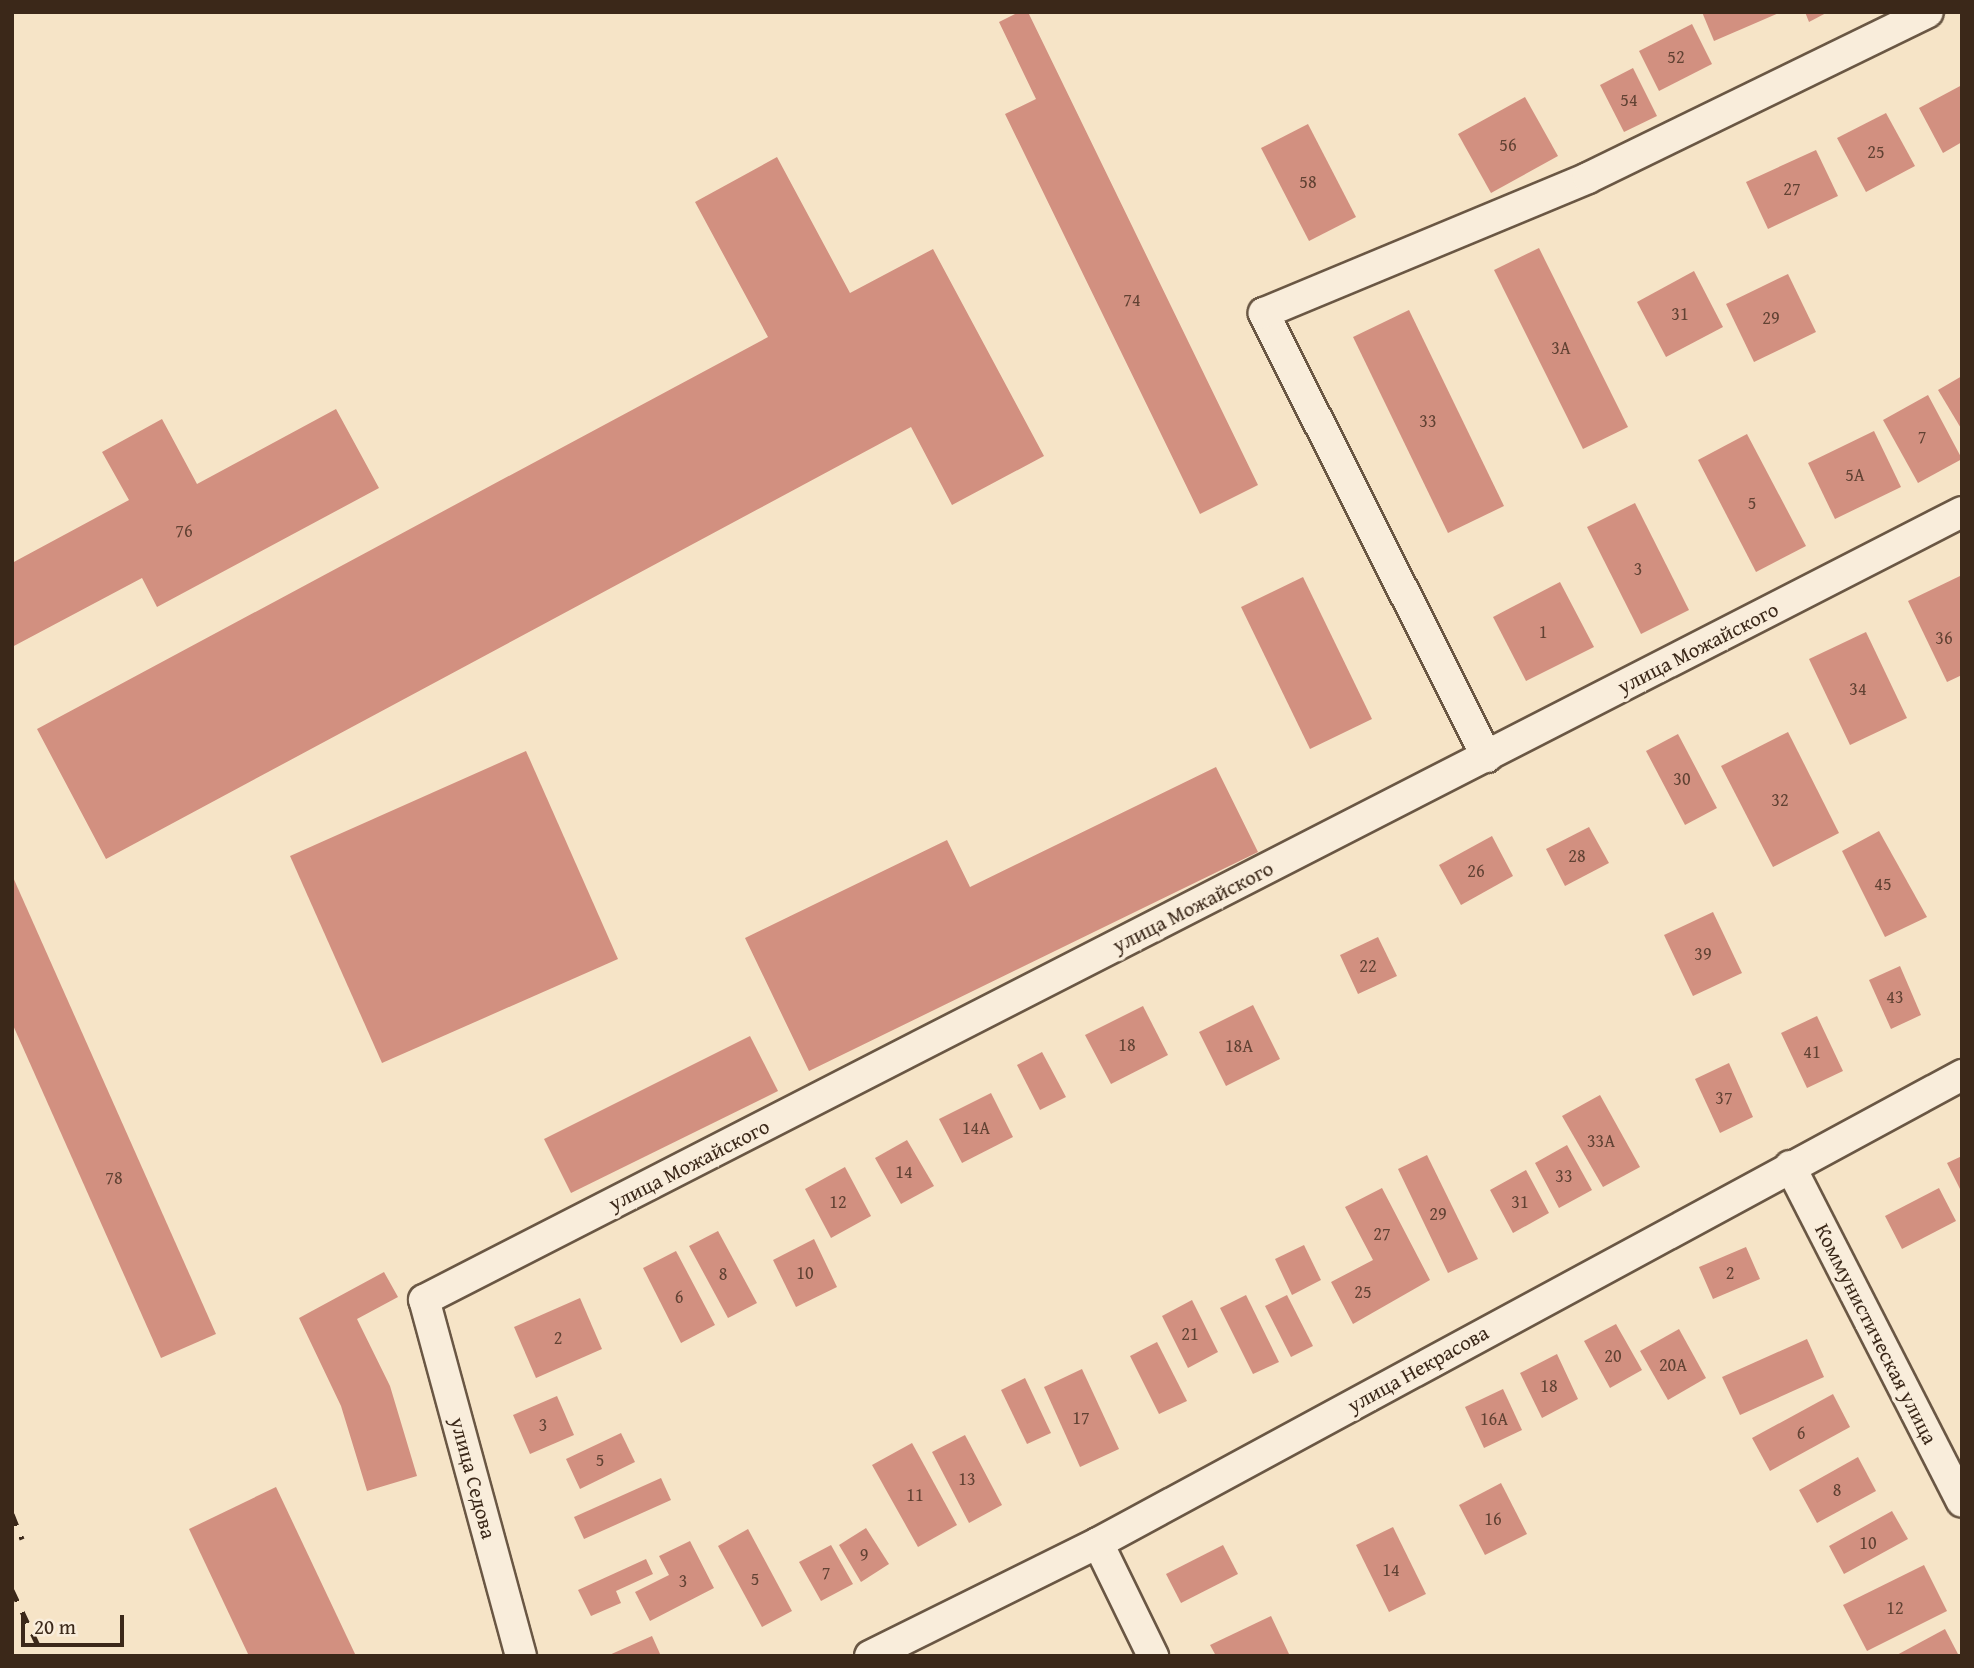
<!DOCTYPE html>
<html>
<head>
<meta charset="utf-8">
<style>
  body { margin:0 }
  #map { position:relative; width:1974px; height:1668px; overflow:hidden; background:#f6e4c7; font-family:"Gentium Book Plus",serif }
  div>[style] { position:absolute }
  .building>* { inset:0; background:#d29080 }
  .roads { filter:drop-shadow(2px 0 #6a5744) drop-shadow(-2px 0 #6a5744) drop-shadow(0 2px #6a5744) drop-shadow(0 -2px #6a5744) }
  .street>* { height:30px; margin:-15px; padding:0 15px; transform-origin:15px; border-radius:15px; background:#f9eddb }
  .rail>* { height:5px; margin-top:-2.5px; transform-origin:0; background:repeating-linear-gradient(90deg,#3b2819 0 12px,transparent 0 24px) }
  span { translate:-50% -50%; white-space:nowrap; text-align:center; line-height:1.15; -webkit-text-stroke:7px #f9eddb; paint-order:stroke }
  .number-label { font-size:18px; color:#614233 }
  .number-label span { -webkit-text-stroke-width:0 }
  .street-label { font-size:21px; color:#3b2819 }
  .frame { position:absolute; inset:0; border:14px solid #3b2819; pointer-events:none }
  .scale { position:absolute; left:21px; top:1615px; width:103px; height:32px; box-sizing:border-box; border:4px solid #3b2819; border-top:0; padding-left:9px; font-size:21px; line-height:24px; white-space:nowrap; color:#3b2819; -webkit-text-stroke:5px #f9eddb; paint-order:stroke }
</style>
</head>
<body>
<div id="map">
  <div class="building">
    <i style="clip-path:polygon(1019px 12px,1028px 12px,1258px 485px,1200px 514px,1005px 114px,1036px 99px,999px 22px)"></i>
    <i style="clip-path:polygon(1702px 12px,1781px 12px,1714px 41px)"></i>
    <i style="clip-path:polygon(1805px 12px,1828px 12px,1809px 22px)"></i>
    <i style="clip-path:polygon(1692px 24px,1712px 64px,1659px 91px,1639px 51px)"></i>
    <i style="clip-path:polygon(1633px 68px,1657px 116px,1624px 132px,1600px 85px)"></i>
    <i style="clip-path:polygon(1962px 85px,1962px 142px,1943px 153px,1919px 108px)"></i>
    <i style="clip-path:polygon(1525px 97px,1558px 156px,1491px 193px,1458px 134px)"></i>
    <i style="clip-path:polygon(1886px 113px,1915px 166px,1866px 192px,1837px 138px)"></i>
    <i style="clip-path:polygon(1308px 124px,1356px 217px,1309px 241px,1261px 148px)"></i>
    <i style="clip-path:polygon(1816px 150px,1838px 196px,1768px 229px,1746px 182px)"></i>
    <i style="clip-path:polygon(777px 157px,850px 293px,933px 249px,1044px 456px,952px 505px,911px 427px,106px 859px,37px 729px,768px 337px,695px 202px)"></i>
    <i style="clip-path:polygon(1539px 248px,1628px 427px,1583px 449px,1494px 270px)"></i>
    <i style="clip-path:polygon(1694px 271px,1723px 327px,1666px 357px,1637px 302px)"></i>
    <i style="clip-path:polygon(1788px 274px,1816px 332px,1754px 362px,1726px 304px)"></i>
    <i style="clip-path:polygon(1409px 310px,1504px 506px,1448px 533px,1353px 337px)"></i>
    <i style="clip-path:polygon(1962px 376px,1962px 430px,1938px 390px)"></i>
    <i style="clip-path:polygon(1928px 395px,1962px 459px,1918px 483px,1883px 420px)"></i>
    <i style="clip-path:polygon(336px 409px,379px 488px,157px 607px,142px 578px,12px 647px,12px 563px,129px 500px,102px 452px,162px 419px,197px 484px)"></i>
    <i style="clip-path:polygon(1874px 431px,1901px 487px,1835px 519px,1808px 463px)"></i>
    <i style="clip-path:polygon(1747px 434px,1806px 546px,1756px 572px,1698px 460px)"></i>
    <i style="clip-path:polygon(1635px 503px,1689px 610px,1641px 634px,1587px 527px)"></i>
    <i style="clip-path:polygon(1960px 576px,1962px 675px,1947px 682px,1908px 601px)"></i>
    <i style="clip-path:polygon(1303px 577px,1372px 719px,1310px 749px,1241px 607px)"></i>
    <i style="clip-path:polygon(1560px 582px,1594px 647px,1526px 681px,1493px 617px)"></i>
    <i style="clip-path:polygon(1866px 632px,1907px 718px,1850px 745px,1809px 659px)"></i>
    <i style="clip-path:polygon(1788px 732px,1839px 833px,1773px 867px,1721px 766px)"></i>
    <i style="clip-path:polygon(1678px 734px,1717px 808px,1685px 825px,1646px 751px)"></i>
    <i style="clip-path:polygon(526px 751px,618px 959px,382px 1063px,290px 856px)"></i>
    <i style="clip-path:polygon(1216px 767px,1258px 852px,809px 1071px,745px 938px,947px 840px,970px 887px)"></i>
    <i style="clip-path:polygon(1589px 827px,1609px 863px,1565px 886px,1546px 849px)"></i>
    <i style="clip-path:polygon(1879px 831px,1927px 917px,1885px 937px,1842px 851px)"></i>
    <i style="clip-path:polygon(1492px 836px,1513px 876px,1461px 905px,1439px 865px)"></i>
    <i style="clip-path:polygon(12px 875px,216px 1334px,161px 1358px,12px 1023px)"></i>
    <i style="clip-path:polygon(1713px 912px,1742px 973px,1693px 996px,1664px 935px)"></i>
    <i style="clip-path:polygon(1378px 937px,1397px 976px,1358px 994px,1340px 955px)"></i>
    <i style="clip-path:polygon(1900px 966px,1921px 1015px,1891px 1029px,1869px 980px)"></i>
    <i style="clip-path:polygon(1253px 1005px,1280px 1059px,1226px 1086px,1199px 1032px)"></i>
    <i style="clip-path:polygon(1143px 1006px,1168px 1055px,1111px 1084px,1085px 1035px)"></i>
    <i style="clip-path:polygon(1817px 1016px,1843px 1071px,1807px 1088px,1781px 1033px)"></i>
    <i style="clip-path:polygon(750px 1036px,778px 1091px,571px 1193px,544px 1139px)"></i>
    <i style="clip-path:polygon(1042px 1052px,1066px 1097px,1040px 1110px,1017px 1065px)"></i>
    <i style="clip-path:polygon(1729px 1063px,1753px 1117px,1720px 1133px,1695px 1079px)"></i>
    <i style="clip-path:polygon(991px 1093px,1013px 1137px,962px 1163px,939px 1119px)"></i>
    <i style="clip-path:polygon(1600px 1095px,1640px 1167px,1603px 1187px,1562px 1116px)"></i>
    <i style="clip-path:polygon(907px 1140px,934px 1186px,901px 1204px,875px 1158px)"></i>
    <i style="clip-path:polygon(1567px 1145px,1592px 1190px,1559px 1208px,1535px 1163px)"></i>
    <i style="clip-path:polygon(1427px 1155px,1478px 1259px,1448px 1273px,1398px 1169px)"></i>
    <i style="clip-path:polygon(1962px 1156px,1962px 1193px,1947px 1163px)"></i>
    <i style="clip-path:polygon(845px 1167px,871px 1216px,831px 1238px,805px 1189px)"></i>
    <i style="clip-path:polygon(1526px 1170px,1549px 1213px,1513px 1233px,1490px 1190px)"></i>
    <i style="clip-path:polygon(1382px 1188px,1430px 1280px,1353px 1324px,1331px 1282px,1373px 1260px,1345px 1207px)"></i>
    <i style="clip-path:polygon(1939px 1188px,1956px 1221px,1902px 1249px,1885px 1216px)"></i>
    <i style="clip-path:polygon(718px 1231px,757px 1303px,728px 1318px,689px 1246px)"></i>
    <i style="clip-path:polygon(814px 1239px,837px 1287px,796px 1307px,773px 1260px)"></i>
    <i style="clip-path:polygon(1304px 1245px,1321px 1280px,1292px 1295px,1275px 1259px)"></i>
    <i style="clip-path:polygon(1746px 1247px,1760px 1279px,1713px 1299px,1699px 1267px)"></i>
    <i style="clip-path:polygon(676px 1251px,715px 1325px,681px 1343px,643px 1268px)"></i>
    <i style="clip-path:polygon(384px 1272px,398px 1297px,357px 1319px,390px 1386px,417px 1476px,367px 1491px,341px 1406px,299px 1318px)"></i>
    <i style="clip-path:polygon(1246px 1295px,1279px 1362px,1253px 1374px,1220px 1308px)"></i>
    <i style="clip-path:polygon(1287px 1295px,1313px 1346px,1291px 1357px,1265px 1306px)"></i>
    <i style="clip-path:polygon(580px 1298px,602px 1349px,536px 1378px,514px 1327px)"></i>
    <i style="clip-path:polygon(1192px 1300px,1218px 1352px,1188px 1368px,1162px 1316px)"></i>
    <i style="clip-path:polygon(1616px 1324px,1642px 1370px,1610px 1388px,1584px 1341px)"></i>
    <i style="clip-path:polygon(1679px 1329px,1706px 1378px,1668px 1400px,1640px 1351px)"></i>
    <i style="clip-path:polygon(1807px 1339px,1824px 1377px,1740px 1415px,1722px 1377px)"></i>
    <i style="clip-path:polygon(1157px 1342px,1187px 1401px,1159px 1414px,1130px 1356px)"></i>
    <i style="clip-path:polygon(1557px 1354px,1578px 1399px,1542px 1418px,1520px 1373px)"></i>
    <i style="clip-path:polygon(1082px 1369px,1119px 1449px,1080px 1467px,1044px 1387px)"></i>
    <i style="clip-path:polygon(1025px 1378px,1051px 1433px,1027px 1444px,1001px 1390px)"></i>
    <i style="clip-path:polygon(1503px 1389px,1522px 1430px,1484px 1448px,1465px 1407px)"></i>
    <i style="clip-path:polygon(1833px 1394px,1850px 1427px,1770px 1471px,1752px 1438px)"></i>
    <i style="clip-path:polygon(557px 1396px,574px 1435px,530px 1454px,513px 1415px)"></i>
    <i style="clip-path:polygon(621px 1433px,635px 1462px,580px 1489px,566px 1459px)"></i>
    <i style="clip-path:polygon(965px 1435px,1002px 1505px,969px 1523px,932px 1452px)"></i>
    <i style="clip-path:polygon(912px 1443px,957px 1525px,918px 1547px,872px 1465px)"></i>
    <i style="clip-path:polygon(1858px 1457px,1876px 1491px,1817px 1523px,1799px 1490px)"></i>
    <i style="clip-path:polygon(661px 1478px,671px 1500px,584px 1539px,574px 1517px)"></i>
    <i style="clip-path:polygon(1501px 1483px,1527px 1534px,1485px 1555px,1459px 1505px)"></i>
    <i style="clip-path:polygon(276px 1487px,356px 1656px,249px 1656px,189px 1529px)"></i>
    <i style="clip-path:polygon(1892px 1511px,1908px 1539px,1844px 1574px,1829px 1546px)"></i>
    <i style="clip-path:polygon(1393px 1527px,1426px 1594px,1389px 1612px,1356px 1545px)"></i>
    <i style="clip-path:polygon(866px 1528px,889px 1564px,861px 1582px,839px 1545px)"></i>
    <i style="clip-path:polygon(748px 1529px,792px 1611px,762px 1627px,718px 1546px)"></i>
    <i style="clip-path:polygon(690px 1541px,714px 1588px,650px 1621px,635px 1592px,669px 1575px,659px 1556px)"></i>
    <i style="clip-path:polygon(831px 1545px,853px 1584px,821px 1601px,799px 1562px)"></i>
    <i style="clip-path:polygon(1223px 1545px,1238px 1574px,1181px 1603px,1166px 1574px)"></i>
    <i style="clip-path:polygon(646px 1559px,653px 1574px,616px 1591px,621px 1603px,591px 1616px,578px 1590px)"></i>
    <i style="clip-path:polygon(1924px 1565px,1947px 1611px,1867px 1651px,1843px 1605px)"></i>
    <i style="clip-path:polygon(1271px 1616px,1289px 1654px,1216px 1656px,1210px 1645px)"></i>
    <i style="clip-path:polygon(1945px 1629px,1959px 1656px,1895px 1656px)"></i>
    <i style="clip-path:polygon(652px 1636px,661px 1656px,607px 1656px)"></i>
  </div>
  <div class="roads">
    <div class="street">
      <i style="left:1487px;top:757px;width:497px;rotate:-116.7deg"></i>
      <i style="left:1264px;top:313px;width:351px;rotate:-22.6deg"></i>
      <i style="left:1588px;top:178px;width:378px;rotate:-26deg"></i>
      <i style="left:1790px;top:1166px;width:377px;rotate:62.9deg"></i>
      <i style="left:1098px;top:1543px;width:126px;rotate:64deg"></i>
      <i style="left:521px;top:1656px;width:369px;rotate:-105.2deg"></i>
      <i style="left:424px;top:1300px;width:1728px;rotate:-27.13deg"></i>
      <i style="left:870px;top:1656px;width:254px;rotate:-26.4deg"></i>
      <i style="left:1098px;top:1543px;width:983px;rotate:-28.44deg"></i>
    </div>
  </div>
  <div class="rail">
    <i style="left:12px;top:1514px;width:27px;rotate:68deg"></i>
    <i style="left:12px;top:1590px;width:73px;rotate:64.8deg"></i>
  </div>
  <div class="number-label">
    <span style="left:1676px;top:57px">52</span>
    <span style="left:1629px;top:100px">54</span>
    <span style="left:1508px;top:145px">56</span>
    <span style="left:1876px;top:152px">25</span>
    <span style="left:1308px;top:182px">58</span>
    <span style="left:1792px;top:189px">27</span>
    <span style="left:1132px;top:300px">74</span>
    <span style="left:1680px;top:314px">31</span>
    <span style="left:1771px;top:318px">29</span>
    <span style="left:1561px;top:348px">3А</span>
    <span style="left:1428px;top:421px">33</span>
    <span style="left:1922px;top:437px">7</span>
    <span style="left:1855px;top:475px">5А</span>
    <span style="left:1752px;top:503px">5</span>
    <span style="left:184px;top:531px">76</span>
    <span style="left:1638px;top:569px">3</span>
    <span style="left:1543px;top:632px">1</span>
    <span style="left:1944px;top:638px">36</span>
    <span style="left:1858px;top:689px">34</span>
    <span style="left:1682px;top:779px">30</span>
    <span style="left:1780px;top:800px">32</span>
    <span style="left:1577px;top:856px">28</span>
    <span style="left:1476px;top:871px">26</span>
    <span style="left:1883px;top:884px">45</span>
    <span style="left:1703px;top:954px">39</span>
    <span style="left:1368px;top:966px">22</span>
    <span style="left:1895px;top:997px">43</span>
    <span style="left:1127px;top:1045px">18</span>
    <span style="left:1239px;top:1046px">18А</span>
    <span style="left:1812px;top:1052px">41</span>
    <span style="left:1724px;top:1098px">37</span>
    <span style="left:976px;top:1128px">14А</span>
    <span style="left:1601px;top:1141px">33А</span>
    <span style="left:904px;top:1172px">14</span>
    <span style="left:1564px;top:1176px">33</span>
    <span style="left:114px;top:1178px">78</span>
    <span style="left:838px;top:1202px">12</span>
    <span style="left:1520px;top:1202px">31</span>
    <span style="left:1438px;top:1214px">29</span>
    <span style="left:1382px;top:1234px">27</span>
    <span style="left:805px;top:1273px">10</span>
    <span style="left:1730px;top:1273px">2</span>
    <span style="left:723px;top:1274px">8</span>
    <span style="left:1363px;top:1292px">25</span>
    <span style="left:679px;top:1297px">6</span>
    <span style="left:1190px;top:1334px">21</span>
    <span style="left:558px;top:1338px">2</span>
    <span style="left:1613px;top:1356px">20</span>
    <span style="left:1673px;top:1365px">20А</span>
    <span style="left:1549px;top:1386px">18</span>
    <span style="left:1081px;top:1418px">17</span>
    <span style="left:1494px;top:1419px">16А</span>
    <span style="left:543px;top:1425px">3</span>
    <span style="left:1801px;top:1433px">6</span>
    <span style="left:600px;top:1460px">5</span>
    <span style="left:967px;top:1479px">13</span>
    <span style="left:1837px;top:1490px">8</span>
    <span style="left:915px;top:1495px">11</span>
    <span style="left:1493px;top:1519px">16</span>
    <span style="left:1868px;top:1543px">10</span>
    <span style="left:864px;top:1555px">9</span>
    <span style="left:1391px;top:1570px">14</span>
    <span style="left:826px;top:1573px">7</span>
    <span style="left:755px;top:1579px">5</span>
    <span style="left:683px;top:1581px">3</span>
    <span style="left:1895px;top:1608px">12</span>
  </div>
  <div class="street-label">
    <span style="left:1698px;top:648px;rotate:-27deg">улица Можайского</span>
    <span style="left:1193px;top:907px;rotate:-27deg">улица Можайского</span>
    <span style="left:689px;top:1165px;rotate:-27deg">улица Можайского</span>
    <span style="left:1876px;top:1334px;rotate:63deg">Коммунистическая улица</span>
    <span style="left:1418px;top:1369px;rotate:-29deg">улица Некрасова</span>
    <span style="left:473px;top:1478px;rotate:75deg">улица Седова</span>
  </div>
  <div class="frame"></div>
  <div class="scale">20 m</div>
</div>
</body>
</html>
